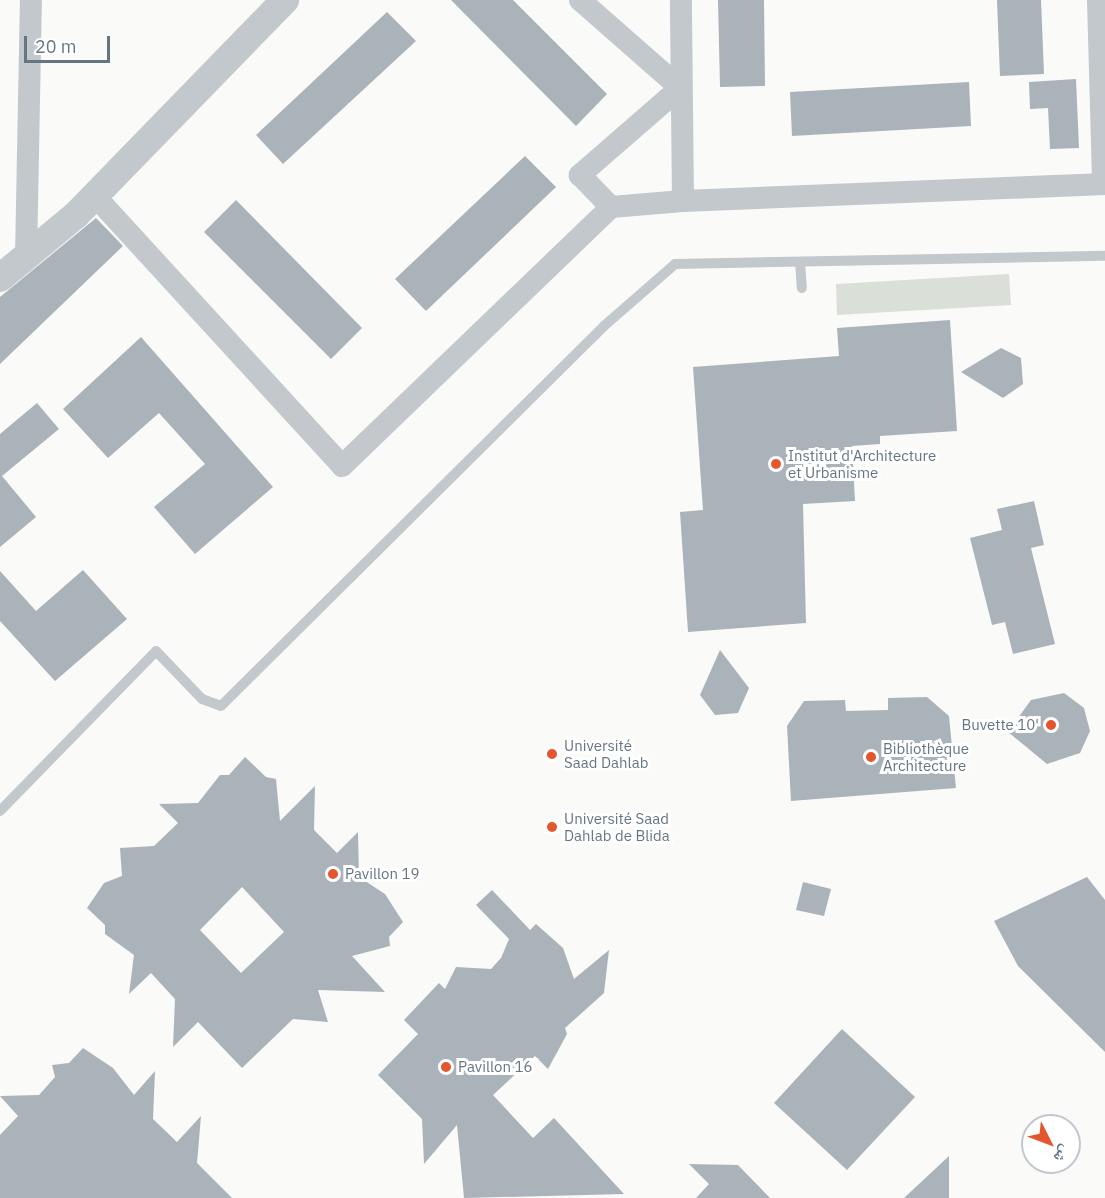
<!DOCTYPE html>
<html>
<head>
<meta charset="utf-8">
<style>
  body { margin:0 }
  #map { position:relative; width:1105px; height:1198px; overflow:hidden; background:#fafaf8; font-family:"IBM Plex Sans","Noto Naskh Arabic",sans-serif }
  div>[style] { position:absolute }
  .green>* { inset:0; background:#dadfd7 }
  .building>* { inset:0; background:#aab3b9 }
  .service>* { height:10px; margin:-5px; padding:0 5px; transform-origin:5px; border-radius:5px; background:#c3c8cc }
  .minor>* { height:22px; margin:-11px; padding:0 11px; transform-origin:11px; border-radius:11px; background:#c3c8cc }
  .tertiary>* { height:28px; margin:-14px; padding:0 14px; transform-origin:14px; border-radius:14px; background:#c3c8cc }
  .dots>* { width:16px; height:16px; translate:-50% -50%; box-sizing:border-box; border:3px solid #fff; border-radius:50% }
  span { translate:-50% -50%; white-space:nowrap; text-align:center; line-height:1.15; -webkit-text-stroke:6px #fff; paint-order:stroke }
  .poi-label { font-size:15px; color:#657683 }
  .left { translate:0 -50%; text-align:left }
  .right { translate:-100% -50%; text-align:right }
  .north { position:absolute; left:1021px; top:1114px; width:60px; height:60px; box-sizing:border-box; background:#fff; border:2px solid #c1c8cd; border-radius:50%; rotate:132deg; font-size:16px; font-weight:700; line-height:24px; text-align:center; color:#657683 }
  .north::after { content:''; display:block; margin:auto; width:21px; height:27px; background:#e4572e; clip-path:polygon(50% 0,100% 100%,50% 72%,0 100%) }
  .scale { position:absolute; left:24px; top:36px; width:86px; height:27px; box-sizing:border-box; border:3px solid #657683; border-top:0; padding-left:8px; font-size:18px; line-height:21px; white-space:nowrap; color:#657683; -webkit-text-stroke:4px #fff; paint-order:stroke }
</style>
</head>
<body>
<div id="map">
  <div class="green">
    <i style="clip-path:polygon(1009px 274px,1011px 305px,837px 315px,836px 284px)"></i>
  </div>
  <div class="building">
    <i style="clip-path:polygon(451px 0,513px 0,607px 94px,576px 126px)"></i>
    <i style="clip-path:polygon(718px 0,764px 0,765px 86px,720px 87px)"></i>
    <i style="clip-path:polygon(997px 0,1041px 0,1044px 74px,1000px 76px)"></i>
    <i style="clip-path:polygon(387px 12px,416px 41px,283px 164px,256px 135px)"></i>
    <i style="clip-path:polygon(1076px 79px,1079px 148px,1050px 149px,1048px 108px,1030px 109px,1029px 82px)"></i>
    <i style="clip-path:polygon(969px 82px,971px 126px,792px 136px,790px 92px)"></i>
    <i style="clip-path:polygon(525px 156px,556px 187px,426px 311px,395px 279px)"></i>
    <i style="clip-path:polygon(236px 200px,362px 328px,331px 359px,204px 232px)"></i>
    <i style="clip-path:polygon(96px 218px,123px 246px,0 364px,0 297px)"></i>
    <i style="clip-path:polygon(950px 320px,957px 431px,880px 436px,880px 444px,852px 446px,855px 501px,803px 504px,806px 623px,688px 632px,680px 512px,703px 510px,693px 367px,839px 356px,837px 328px)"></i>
    <i style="clip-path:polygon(141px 337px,273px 487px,195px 554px,154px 507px,205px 464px,159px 413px,108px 458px,63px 409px)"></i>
    <i style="clip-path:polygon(1001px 348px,1021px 358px,1023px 384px,1003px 398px,961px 372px)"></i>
    <i style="clip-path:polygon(37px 403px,59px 429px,2px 476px,36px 517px,0 547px,0 434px)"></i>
    <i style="clip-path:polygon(1034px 501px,1044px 545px,1031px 548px,1055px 644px,1013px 654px,1005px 622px,992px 625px,970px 538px,1002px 530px,997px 509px)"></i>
    <i style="clip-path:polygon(83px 570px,127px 619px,55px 681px,0 621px,0 571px,36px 611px)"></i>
    <i style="clip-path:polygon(720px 650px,749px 688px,738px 713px,715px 715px,700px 695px)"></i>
    <i style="clip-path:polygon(1064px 693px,1084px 708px,1090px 731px,1080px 753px,1047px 764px,1008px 732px,1031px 700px)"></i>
    <i style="clip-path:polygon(927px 697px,949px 716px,956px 788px,791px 801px,787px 726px,804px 701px,845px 700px,846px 711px,888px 710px,888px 698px)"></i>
    <i style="clip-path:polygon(evenodd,245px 757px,266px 777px,276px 779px,280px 821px,315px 786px,314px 830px,337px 853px,358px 832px,359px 877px,385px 894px,403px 922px,389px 937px,390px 946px,352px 956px,385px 992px,318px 990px,328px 1022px,293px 1019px,242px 1068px,198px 1022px,173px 1047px,175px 999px,151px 973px,129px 994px,134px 955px,105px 934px,105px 925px,87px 908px,104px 883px,122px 876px,120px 848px,154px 846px,178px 823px,159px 804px,198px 803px,220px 775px,229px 775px,245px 757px,242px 887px,284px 932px,241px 973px,200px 930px,242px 887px)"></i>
    <i style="clip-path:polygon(1087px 877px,1105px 900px,1105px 1052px,1018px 966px,994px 921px)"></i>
    <i style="clip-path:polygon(803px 882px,831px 889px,824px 916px,796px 910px)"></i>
    <i style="clip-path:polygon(492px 890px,530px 930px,536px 924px,563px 948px,574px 979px,609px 950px,604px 993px,565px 1028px,567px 1034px,548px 1069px,535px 1056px,493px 1095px,533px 1138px,554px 1118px,624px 1194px,464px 1198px,457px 1125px,424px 1164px,422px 1119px,378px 1075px,418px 1034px,404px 1020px,439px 983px,445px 989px,456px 967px,491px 969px,501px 958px,509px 939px,476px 905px)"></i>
    <i style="clip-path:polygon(842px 1029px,915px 1097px,847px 1170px,774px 1103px)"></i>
    <i style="clip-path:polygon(83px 1048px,113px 1068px,134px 1095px,155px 1071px,153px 1119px,177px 1142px,201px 1116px,197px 1163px,232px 1198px,0 1198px,0 1135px,18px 1116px,0 1096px,39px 1095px,55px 1077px,52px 1065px,69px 1063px)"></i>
    <i style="clip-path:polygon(949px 1156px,949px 1198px,904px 1198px)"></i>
    <i style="clip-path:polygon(689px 1164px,738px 1165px,770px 1198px,696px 1198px,709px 1184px)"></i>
  </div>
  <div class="service">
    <i style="left:800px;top:262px;width:26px;rotate:86deg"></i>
    <i style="left:0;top:811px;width:223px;rotate:-45.7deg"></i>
    <i style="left:156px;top:651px;width:66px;rotate:46.2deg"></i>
    <i style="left:202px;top:699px;width:20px;rotate:20deg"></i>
    <i style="left:221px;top:706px;width:540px;rotate:-44.77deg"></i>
    <i style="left:604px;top:326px;width:94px;rotate:-41.1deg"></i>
    <i style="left:675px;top:264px;width:430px;rotate:-1.1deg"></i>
  </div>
  <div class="minor">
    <i style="left:580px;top:0;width:133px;rotate:41.3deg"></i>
    <i style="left:680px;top:88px;width:133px;rotate:139deg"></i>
    <i style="left:580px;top:175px;width:45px;rotate:45.9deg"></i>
    <i style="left:1098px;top:0;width:184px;rotate:88.4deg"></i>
    <i style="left:94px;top:195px;width:367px;rotate:47.5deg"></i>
    <i style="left:342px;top:466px;width:373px;rotate:-43.9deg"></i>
    <i style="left:611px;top:207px;width:72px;rotate:-4.8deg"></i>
    <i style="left:683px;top:201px;width:201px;rotate:-90.6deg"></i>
    <i style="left:683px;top:201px;width:422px;rotate:-2.3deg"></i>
    <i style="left:26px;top:257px;width:257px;rotate:-88.9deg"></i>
  </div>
  <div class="tertiary">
    <i style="left:0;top:278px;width:99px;rotate:-39.7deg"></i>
    <i style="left:76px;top:215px;width:300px;rotate:-45.8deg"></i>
  </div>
  <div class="dots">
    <i style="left:776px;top:464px;background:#e4572e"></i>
    <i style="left:1051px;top:725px;background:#e4572e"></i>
    <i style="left:552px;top:754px;background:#e4572e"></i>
    <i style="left:871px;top:757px;background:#e4572e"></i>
    <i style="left:552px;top:827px;background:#e4572e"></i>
    <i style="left:333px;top:874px;background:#e4572e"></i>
    <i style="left:446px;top:1067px;background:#e4572e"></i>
  </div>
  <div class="poi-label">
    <span class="left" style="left:788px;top:464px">Institut d'Architecture<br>et Urbanisme</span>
    <span class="right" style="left:1039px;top:725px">Buvette 10'</span>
    <span class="left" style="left:564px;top:754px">Université<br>Saad Dahlab</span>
    <span class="left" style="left:883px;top:757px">Bibliothèque<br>Architecture</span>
    <span class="left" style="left:564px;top:827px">Université Saad<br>Dahlab de Blida</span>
    <span class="left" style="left:345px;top:874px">Pavillon 19</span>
    <span class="left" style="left:458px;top:1067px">Pavillon 16</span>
  </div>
  <div class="north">ش</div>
  <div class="scale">20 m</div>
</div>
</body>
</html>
